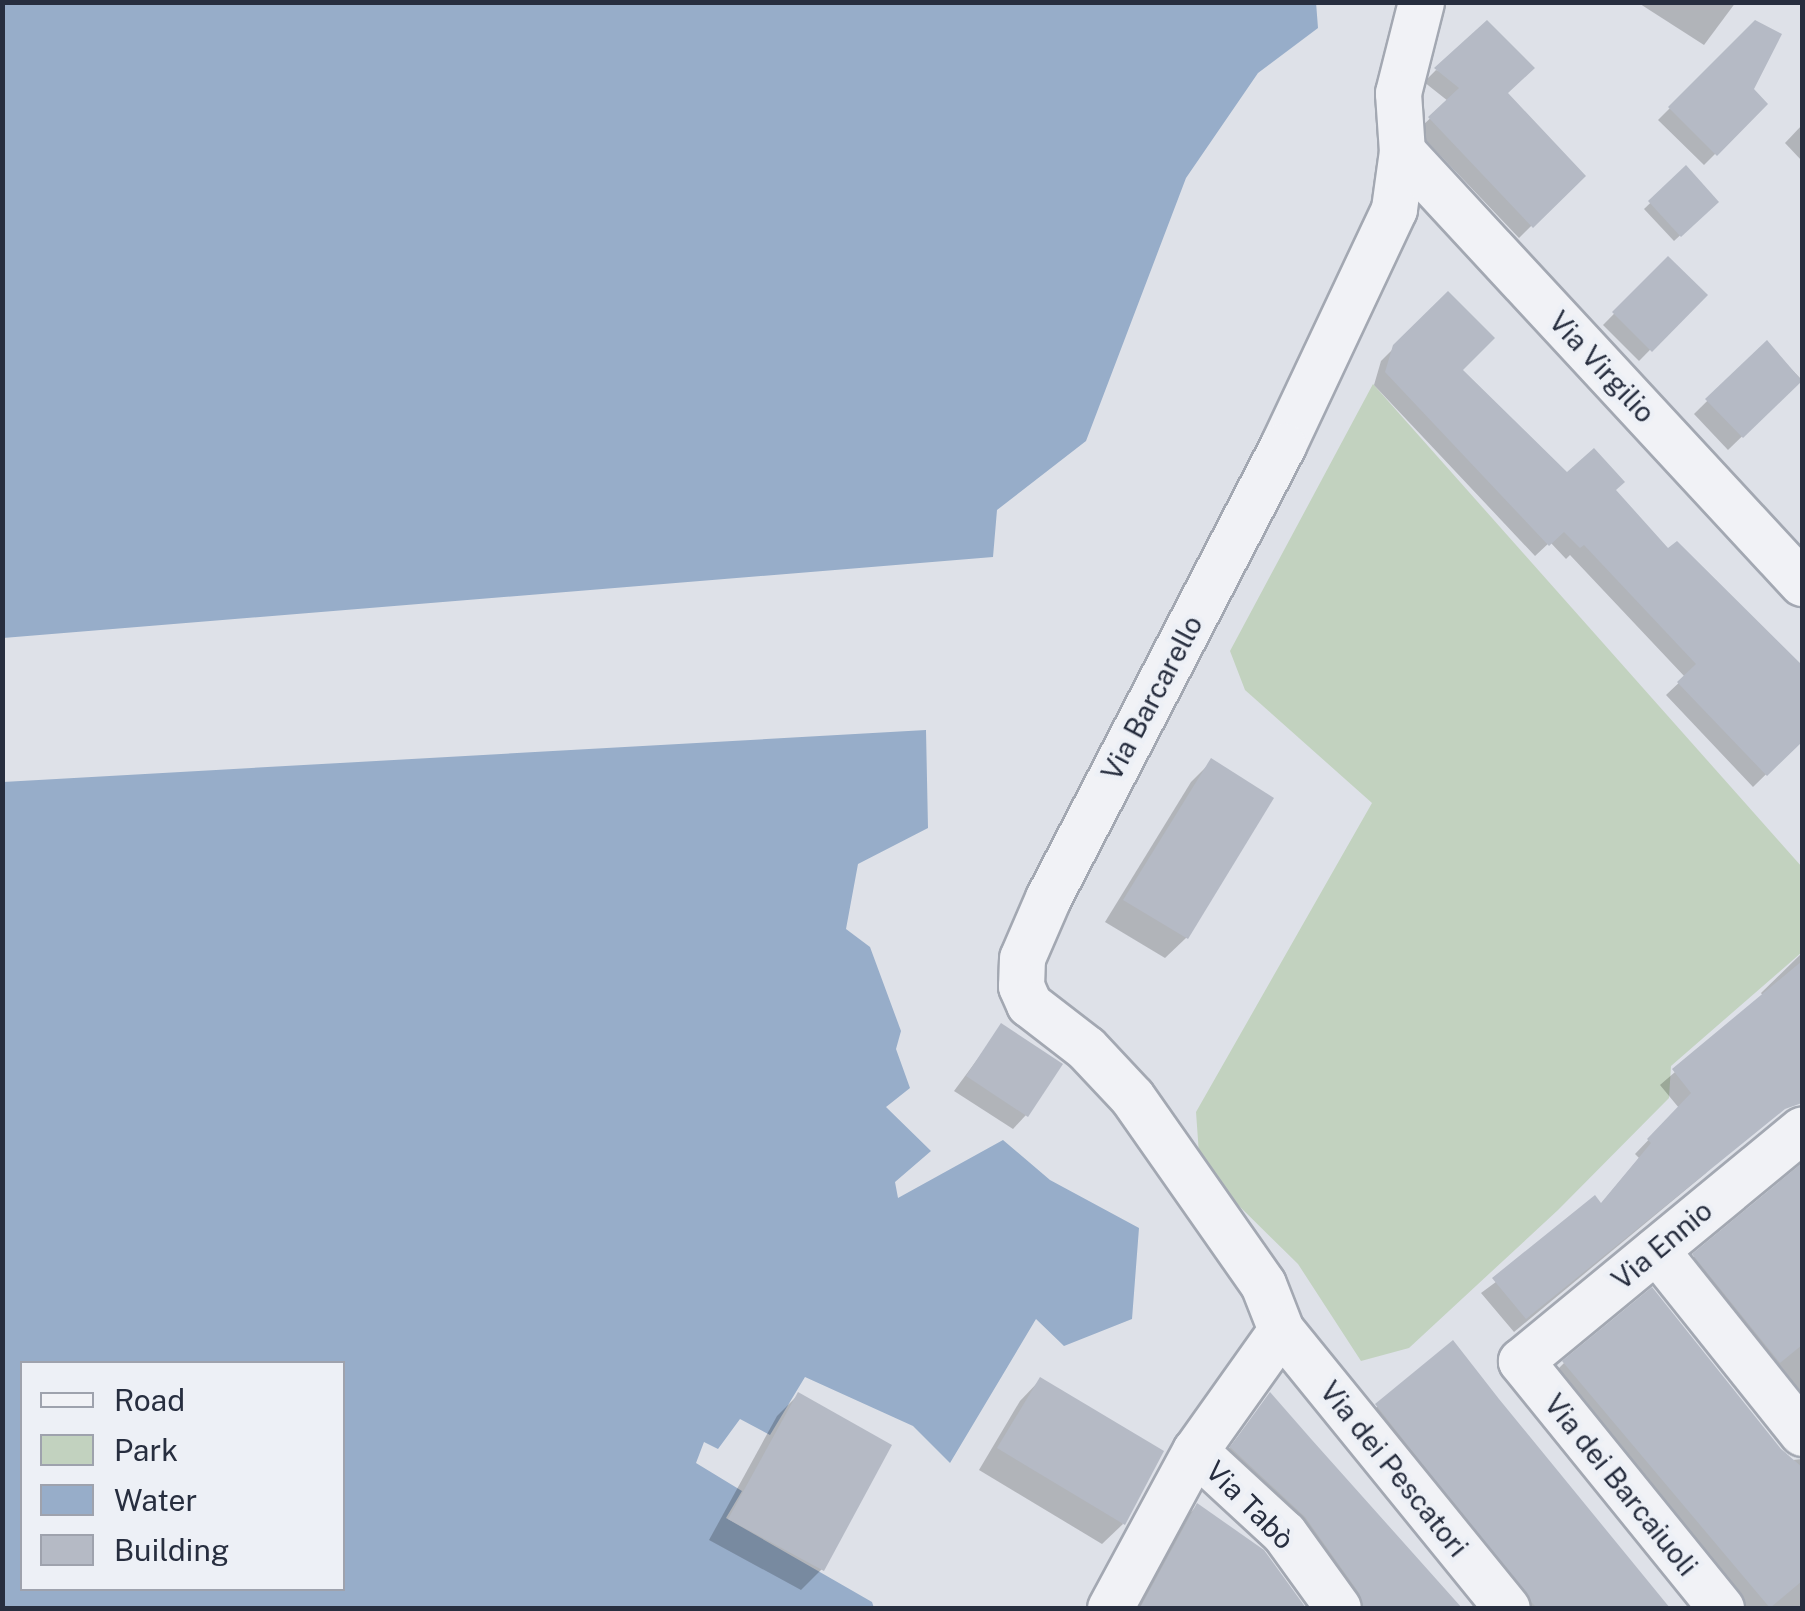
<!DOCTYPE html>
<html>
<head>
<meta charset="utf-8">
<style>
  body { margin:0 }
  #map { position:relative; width:1805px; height:1611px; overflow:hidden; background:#dee1e8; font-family:"Public Sans",sans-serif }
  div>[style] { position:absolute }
  .green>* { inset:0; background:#c2d2bf }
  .water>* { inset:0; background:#97adc9 }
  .shadow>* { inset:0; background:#0003 }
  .building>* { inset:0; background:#b5bac5 }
  .roads { filter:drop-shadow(2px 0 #a3a8b2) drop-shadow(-2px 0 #a3a8b2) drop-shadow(0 2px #a3a8b2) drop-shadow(0 -2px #a3a8b2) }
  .street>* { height:45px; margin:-22.5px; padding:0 22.5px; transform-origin:22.5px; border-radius:22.5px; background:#f1f2f6 }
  span { translate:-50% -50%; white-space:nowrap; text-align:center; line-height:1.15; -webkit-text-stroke:9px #edf0f6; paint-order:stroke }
  .street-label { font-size:28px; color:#272e3f }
  .frame { position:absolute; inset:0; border:5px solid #272e3f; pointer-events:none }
  .legend { position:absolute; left:20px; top:1361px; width:325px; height:230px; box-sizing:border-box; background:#edf0f6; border:2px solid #9ea2ad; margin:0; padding:12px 18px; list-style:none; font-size:30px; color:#272e3f }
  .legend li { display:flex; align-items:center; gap:20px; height:50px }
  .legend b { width:50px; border:2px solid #9ea2ad }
</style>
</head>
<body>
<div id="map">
  <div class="green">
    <i style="clip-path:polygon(1373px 384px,1802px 867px,1802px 952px,1671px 1066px,1669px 1098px,1558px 1210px,1409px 1348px,1361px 1361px,1298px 1264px,1230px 1197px,1199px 1154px,1196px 1112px,1372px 803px,1245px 690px,1230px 651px)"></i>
  </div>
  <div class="water">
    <i style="clip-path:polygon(3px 2px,1316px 2px,1318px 28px,1258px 73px,1186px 178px,1086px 441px,997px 510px,993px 557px,3px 638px)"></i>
    <i style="clip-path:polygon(evenodd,926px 730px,928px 828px,858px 864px,846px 929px,870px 947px,901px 1031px,896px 1049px,910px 1088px,886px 1107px,931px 1151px,895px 1182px,898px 1198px,1003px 1140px,1050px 1180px,1139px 1228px,1132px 1319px,1064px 1346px,1036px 1319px,950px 1463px,913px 1426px,805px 1377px,770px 1435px,740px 1419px,718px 1449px,704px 1442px,696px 1463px,742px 1491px,726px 1518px,872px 1602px,874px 1608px,3px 1608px,3px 782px,926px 730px,22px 1364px,342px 1364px,342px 1588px,22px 1588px,22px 1364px)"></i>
  </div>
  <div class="shadow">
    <i style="clip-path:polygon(1637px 2px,1736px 2px,1704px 45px)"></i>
    <i style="clip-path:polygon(1755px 23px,1750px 90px,1765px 104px,1704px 165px,1658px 120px)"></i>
    <i style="clip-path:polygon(1436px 70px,1505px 93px,1582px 176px,1519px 238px,1417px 131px,1448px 101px,1424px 82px)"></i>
    <i style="clip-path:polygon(1802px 125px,1802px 161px,1785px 143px)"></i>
    <i style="clip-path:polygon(1686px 169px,1716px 202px,1674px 241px,1644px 209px)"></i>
    <i style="clip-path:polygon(1668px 259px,1704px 295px,1639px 361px,1603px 325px)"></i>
    <i style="clip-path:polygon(1448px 294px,1459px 371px,1567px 476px,1612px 490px,1668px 552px,1677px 544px,1802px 670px,1802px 739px,1753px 787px,1666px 695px,1685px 677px,1570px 555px,1566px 559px,1550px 542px,1535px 556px,1374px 385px,1381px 361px)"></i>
    <i style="clip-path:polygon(1766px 343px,1801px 379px,1728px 450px,1694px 414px)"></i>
    <i style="clip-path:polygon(1211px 762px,1271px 799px,1186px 938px,1165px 958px,1105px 922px,1191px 782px)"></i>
    <i style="clip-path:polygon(1802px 953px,1802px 1081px,1717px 1157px,1706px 1173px,1514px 1332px,1481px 1293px,1600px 1205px,1639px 1158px,1635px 1154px,1679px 1108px,1660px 1085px,1763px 996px,1761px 993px)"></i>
    <i style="clip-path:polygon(1002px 1026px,1026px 1115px,1013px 1129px,954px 1091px)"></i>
    <i style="clip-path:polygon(1802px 1165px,1802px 1423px,1680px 1269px)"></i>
    <i style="clip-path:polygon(1452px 1344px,1667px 1608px,1516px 1608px,1364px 1418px)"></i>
    <i style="clip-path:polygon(1564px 1363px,1793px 1460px,1802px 1459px,1802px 1608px,1743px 1608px,1550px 1377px)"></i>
    <i style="clip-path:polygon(1040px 1380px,1123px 1524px,1102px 1544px,979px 1470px,1020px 1401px)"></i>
    <i style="clip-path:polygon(798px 1395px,822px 1569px,801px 1590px,709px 1540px,777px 1416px)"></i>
    <i style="clip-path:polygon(1270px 1396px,1459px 1608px,1348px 1608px,1219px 1461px)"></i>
    <i style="clip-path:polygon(1197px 1506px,1241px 1544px,1286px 1608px,1133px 1608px,1181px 1522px)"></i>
  </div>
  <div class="building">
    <i style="clip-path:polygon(1487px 20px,1535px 68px,1508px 93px,1586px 176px,1533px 228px,1428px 117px,1459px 88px,1434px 68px)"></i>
    <i style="clip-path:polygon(1755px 20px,1782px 34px,1754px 89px,1768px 104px,1717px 156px,1668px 107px)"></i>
    <i style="clip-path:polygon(1686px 165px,1719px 202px,1681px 237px,1648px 201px)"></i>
    <i style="clip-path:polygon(1668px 256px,1708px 295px,1652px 352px,1612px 312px)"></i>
    <i style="clip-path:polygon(1448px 291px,1495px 338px,1463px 370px,1567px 472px,1594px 448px,1625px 482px,1616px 490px,1668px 548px,1677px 541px,1802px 665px,1802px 742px,1767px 776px,1677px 682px,1696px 664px,1584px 545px,1580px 548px,1564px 532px,1549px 546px,1385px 372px,1393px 345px)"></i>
    <i style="clip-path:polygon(1767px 340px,1802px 381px,1743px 438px,1705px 399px)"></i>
    <i style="clip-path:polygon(1211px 758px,1274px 798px,1188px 939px,1123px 900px)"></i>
    <i style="clip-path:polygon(1802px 961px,1802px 1103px,1785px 1109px,1526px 1319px,1492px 1278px,1595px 1195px,1601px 1203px,1651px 1143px,1647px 1139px,1691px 1093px,1672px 1069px)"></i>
    <i style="clip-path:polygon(1001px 1023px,1063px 1064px,1028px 1117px,966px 1076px)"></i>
    <i style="clip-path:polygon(1802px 1163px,1802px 1345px,1780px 1363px,1692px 1254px)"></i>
    <i style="clip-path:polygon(1652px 1287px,1781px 1449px,1802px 1467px,1802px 1581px,1770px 1608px,1562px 1361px)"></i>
    <i style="clip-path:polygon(1453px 1340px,1499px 1399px,1670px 1608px,1537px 1608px,1533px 1604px,1375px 1404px)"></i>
    <i style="clip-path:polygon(1040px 1377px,1164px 1451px,1125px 1525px,997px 1448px)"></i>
    <i style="clip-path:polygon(798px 1392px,892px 1445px,824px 1571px,728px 1519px)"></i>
    <i style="clip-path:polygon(1270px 1392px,1312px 1440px,1462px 1608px,1364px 1608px,1359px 1593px,1305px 1517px,1230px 1447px)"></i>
    <i style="clip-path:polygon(1197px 1503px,1264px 1550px,1306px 1608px,1140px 1608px)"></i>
  </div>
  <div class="roads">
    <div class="street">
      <i style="left:1421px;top:2px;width:94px;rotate:104.2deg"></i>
      <i style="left:1398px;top:93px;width:58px;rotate:86.1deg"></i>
      <i style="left:1402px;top:151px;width:59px;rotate:97.9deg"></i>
      <i style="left:1394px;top:209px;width:261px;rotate:115.2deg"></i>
      <i style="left:1283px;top:445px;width:510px;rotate:117.42deg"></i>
      <i style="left:1048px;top:898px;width:65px;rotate:113.4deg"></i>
      <i style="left:1022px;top:958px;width:28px;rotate:92deg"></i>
      <i style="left:1021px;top:986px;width:20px;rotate:66deg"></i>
      <i style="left:1029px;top:1004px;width:72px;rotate:37.7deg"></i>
      <i style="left:1086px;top:1048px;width:67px;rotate:46.8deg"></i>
      <i style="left:1132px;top:1097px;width:228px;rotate:55deg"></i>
      <i style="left:1263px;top:1284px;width:49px;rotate:68.6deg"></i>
      <i style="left:1281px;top:1330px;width:358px;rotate:50.9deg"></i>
      <i style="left:1402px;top:151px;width:589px;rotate:47.2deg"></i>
      <i style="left:1656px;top:1250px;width:234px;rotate:51.4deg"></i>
      <i style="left:1195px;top:1451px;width:121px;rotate:42.7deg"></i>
      <i style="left:1284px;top:1533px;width:92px;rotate:54.2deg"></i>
      <i style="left:1110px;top:1608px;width:179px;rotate:-61.6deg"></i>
      <i style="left:1195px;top:1451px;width:148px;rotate:-54.6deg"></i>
      <i style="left:1721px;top:1608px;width:318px;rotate:-129deg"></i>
      <i style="left:1521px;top:1361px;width:364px;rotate:-39.5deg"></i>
    </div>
  </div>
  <div class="street-label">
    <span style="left:1602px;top:367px;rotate:47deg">Via Virgilio</span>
    <span style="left:1152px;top:698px;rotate:-62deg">Via Barcarello</span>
    <span style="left:1662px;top:1245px;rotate:-40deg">Via Ennio</span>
    <span style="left:1394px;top:1469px;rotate:51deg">Via dei Pescatori</span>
    <span style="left:1621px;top:1485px;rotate:51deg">Via dei Barcaiuoli</span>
    <span style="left:1250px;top:1505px;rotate:45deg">Via Tabò</span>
  </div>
  <div class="frame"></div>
  <ul class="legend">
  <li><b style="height:12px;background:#f1f2f6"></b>Road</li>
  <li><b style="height:28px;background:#c2d2bf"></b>Park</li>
  <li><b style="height:28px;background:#97adc9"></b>Water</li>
  <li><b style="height:28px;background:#b5bac5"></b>Building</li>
  </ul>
</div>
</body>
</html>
